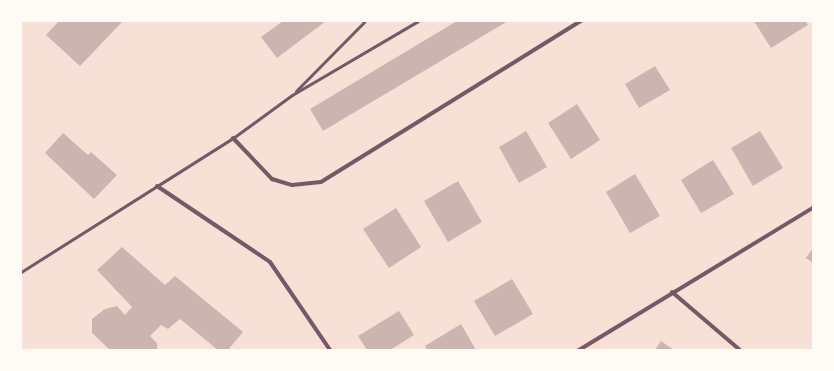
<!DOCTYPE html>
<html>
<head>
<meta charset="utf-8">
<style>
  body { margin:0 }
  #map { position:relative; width:834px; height:371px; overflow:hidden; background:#f7e1d7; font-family:"Fira Sans Condensed",sans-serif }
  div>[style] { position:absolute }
  .building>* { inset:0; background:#ccb4b1 }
  .service>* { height:3px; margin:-1.5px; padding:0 1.5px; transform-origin:1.5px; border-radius:1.5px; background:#755966 }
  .minor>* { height:4px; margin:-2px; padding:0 2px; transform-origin:2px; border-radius:2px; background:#755966 }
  span { translate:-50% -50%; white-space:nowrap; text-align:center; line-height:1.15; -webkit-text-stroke:4px #fffaf5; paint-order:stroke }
  .frame { position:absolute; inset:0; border:22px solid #fffaf5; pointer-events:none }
</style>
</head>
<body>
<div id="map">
  <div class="building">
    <i style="clip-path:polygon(59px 21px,123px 21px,80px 66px,46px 35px)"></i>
    <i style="clip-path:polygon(283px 21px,326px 21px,277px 58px,261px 37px)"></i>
    <i style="clip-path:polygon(457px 21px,508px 21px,323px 131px,310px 109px)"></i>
    <i style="clip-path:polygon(754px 21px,805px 21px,808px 25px,771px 48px)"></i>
    <i style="clip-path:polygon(655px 66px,670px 90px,639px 108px,625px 84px)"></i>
    <i style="clip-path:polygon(577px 104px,600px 140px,571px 159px,548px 123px)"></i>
    <i style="clip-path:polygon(526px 131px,547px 167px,519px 183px,499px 147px)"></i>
    <i style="clip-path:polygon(760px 131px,783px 168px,753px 186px,731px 148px)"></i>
    <i style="clip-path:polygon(63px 133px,88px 155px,91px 152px,117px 175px,94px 199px,45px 153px)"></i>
    <i style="clip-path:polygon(713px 160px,734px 194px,701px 213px,681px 180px)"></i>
    <i style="clip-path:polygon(635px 174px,660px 216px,630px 233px,606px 192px)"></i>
    <i style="clip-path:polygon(458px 181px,482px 222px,448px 242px,424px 201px)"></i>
    <i style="clip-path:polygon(396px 208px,421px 247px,389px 268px,363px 229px)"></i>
    <i style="clip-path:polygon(122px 247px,165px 285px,175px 276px,243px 332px,228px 350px,218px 350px,180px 319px,168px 329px,161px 325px,150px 336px,157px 343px,157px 350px,110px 350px,92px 333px,92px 319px,105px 309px,117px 306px,125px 315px,132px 307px,97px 270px)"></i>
    <i style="clip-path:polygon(813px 248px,813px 263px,806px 258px)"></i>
    <i style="clip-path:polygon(512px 279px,533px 314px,495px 336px,474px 301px)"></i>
    <i style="clip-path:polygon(399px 311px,414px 335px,390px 350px,367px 350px,358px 336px)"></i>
    <i style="clip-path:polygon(461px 324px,476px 350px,427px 350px,425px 346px)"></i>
    <i style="clip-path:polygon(661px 341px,674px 350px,655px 350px)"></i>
  </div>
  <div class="service">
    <i style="left:296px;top:91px;width:98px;rotate:-45.4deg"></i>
    <i style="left:21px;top:272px;width:251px;rotate:-32.3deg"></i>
    <i style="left:233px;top:138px;width:73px;rotate:-36.1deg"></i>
    <i style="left:292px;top:95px;width:146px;rotate:-30.4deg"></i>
  </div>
  <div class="minor">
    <i style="left:233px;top:138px;width:57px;rotate:46.4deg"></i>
    <i style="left:272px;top:179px;width:21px;rotate:17deg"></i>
    <i style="left:292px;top:185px;width:29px;rotate:-6deg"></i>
    <i style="left:321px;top:182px;width:306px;rotate:-31.8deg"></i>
    <i style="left:157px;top:186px;width:136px;rotate:33.9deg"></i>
    <i style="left:270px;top:262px;width:107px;rotate:55.7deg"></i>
    <i style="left:672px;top:292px;width:89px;rotate:40.5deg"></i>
    <i style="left:579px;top:350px;width:274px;rotate:-31.3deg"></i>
  </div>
  <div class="frame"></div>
</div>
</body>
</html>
